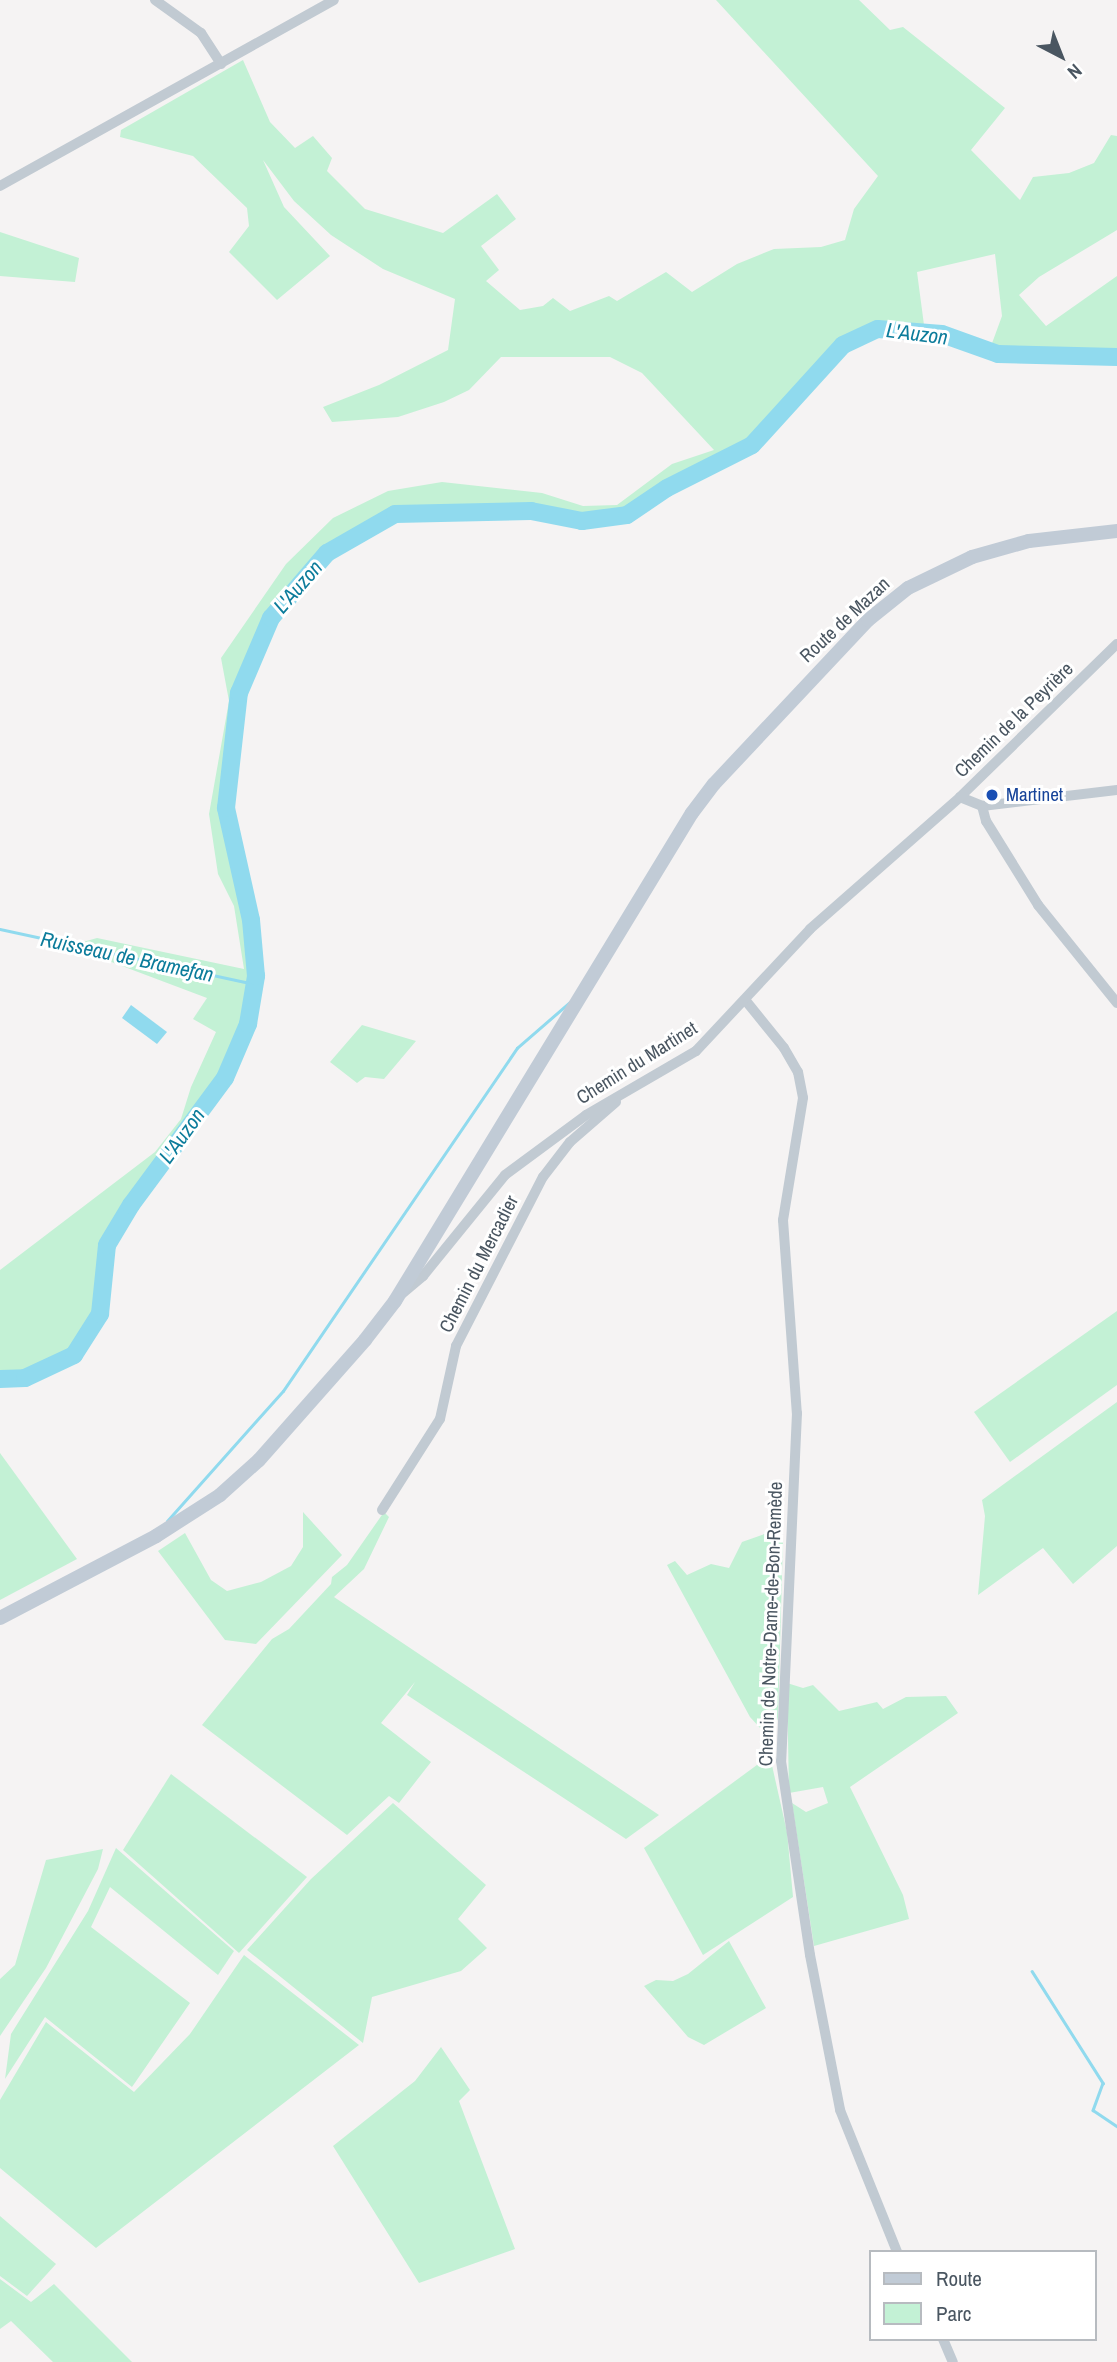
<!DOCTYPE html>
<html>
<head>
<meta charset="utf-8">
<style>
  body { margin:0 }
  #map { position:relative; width:1117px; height:2362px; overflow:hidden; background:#f5f3f3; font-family:"Archivo Narrow",sans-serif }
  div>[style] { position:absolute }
  .green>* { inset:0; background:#c3f1d5 }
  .water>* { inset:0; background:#90daee }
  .stream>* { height:2.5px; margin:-1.25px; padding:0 1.25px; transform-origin:1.25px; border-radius:1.25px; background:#90daee }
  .river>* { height:18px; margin:-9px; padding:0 9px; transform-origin:9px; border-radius:9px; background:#90daee }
  .street>* { height:10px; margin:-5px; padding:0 5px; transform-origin:5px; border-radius:5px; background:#c1cad2 }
  .secondary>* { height:14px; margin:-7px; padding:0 7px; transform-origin:7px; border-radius:7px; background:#c1cbd6 }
  .dots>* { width:19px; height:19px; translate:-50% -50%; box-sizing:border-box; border:4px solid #fff; border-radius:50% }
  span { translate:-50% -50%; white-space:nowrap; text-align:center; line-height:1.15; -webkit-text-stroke:6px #fff; paint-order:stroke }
  .street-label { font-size:19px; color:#4a5661 }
  .transit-label { font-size:19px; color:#164399 }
  .left { translate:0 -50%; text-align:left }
  .water-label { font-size:21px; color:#0c7c9b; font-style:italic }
  .legend { position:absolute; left:869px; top:2250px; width:228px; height:91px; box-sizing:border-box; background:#fff; border:2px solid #b7bbc0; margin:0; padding:9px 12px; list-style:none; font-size:21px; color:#4a5661 }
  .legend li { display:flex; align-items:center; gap:14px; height:35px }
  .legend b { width:35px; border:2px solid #b7bbc0 }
  .north { position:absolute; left:1026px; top:21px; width:70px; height:70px; -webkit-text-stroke:5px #fff; paint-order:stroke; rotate:138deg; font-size:19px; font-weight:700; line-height:28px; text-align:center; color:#4a5661 }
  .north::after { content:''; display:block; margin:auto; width:24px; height:32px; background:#4a5661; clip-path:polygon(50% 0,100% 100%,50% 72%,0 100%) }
</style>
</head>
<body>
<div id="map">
  <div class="green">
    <i style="clip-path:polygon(716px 0,859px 0,890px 30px,903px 27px,1005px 108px,971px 150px,1020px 200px,1033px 177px,1069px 173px,1094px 163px,1111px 135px,1117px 136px,1117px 230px,1039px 277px,1019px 295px,1046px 326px,1117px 276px,1117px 352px,991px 346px,1002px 316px,995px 254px,917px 272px,924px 325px,875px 323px,841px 341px,749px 443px,624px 511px,582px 516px,529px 506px,393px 510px,324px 550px,267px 616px,236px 694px,222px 809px,247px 921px,253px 977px,242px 1023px,221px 1077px,163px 1161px,127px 1202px,105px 1242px,96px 1311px,70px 1351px,24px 1374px,0 1375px,0 1270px,155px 1152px,181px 1119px,191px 1087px,216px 1032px,193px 1019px,207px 998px,69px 946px,97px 938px,244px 969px,234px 906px,218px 874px,209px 814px,229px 701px,221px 658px,286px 564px,333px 518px,388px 491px,442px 482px,542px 493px,583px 506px,617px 505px,672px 464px,714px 450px,642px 373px,610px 357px,501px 357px,469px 390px,444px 402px,398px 417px,332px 422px,323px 407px,379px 385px,448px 350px,455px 299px,383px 269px,331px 235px,294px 201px,263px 160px,284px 207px,330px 256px,277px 300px,229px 252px,249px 226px,247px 208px,193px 156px,120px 137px,121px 130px,243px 60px,270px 122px,295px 148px,313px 136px,332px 158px,327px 171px,365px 209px,443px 233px,497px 194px,516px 219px,481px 246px,499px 270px,486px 281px,520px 310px,543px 306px,553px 298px,570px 311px,609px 296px,617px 301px,666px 272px,692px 292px,737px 264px,774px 249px,821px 247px,845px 240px,854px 209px,878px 176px)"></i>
    <i style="clip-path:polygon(0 232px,79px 258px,75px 282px,0 276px)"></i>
    <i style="clip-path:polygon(362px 1025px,416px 1041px,384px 1079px,365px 1077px,357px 1083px,330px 1062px)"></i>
    <i style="clip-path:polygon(1117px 1311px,1117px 1385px,1010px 1462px,974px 1412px)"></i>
    <i style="clip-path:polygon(1117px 1402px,1117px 1546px,1073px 1584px,1043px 1548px,978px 1595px,985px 1516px,982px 1500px)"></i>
    <i style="clip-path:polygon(0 1453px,77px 1559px,0 1600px)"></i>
    <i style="clip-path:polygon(303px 1512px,342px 1555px,256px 1644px,225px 1640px,158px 1551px,185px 1533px,211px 1580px,227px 1591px,261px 1582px,291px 1566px,303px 1547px)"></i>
    <i style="clip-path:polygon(384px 1512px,389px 1517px,364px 1569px,334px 1597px,659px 1815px,626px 1839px,407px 1695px,415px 1682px,381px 1723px,431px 1762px,399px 1803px,389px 1796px,347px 1835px,202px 1725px,272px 1639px,289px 1629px,331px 1584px,332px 1577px,347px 1565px)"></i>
    <i style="clip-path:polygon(770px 1532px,783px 1540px,778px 1717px,772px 1741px,750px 1717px,667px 1565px,675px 1561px,687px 1575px,711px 1564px,729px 1568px,742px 1542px)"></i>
    <i style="clip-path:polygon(787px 1683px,803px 1688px,813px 1685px,839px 1711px,877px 1702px,883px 1709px,906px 1697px,946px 1696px,958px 1713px,850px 1787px,903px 1895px,909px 1919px,814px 1946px,792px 1803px,806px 1812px,828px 1803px,823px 1787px,789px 1793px)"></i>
    <i style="clip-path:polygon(771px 1761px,787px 1832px,793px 1897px,703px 1955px,644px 1848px,761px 1762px)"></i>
    <i style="clip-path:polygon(171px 1774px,307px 1877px,239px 1953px,123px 1850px)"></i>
    <i style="clip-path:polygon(393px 1803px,486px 1885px,458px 1919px,487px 1948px,461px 1971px,372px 1997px,363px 2043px,247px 1950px,311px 1879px)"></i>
    <i style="clip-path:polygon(116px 1848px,234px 1951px,218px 1975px,110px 1887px,91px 1927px,190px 2003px,132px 2087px,45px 2017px,5px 2079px,11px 2034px,88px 1911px)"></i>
    <i style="clip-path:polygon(103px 1849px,98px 1869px,46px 1968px,0 2036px,0 1979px,15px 1965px,46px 1860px)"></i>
    <i style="clip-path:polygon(729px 1941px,766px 2008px,704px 2045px,688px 2037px,644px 1986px,656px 1980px,673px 1981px,688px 1974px)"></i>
    <i style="clip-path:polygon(244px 1955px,359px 2045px,96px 2248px,0 2168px,0 2100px,46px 2022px,134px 2092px,190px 2034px)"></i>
    <i style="clip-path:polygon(441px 2047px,470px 2090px,459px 2101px,515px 2249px,419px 2283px,333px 2146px,415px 2081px)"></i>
    <i style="clip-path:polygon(0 2216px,56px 2264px,27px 2296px,0 2276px)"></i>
    <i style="clip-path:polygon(0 2279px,31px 2302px,54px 2284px,132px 2362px,53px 2362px,11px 2321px,0 2329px)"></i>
  </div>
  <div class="water">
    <i style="clip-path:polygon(131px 1005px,167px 1032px,157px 1044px,122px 1018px)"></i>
  </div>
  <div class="stream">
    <i style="left:0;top:929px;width:261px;rotate:12.2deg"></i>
    <i style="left:167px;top:1521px;width:174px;rotate:-48.3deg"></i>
    <i style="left:283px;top:1391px;width:415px;rotate:-55.7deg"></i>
    <i style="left:517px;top:1048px;width:72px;rotate:-41deg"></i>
    <i style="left:1032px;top:1971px;width:133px;rotate:57.6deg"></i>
    <i style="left:1103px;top:2083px;width:29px;rotate:110deg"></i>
    <i style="left:1093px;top:2110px;width:29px;rotate:34deg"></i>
  </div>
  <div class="river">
    <i style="left:0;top:1379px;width:25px;rotate:-2deg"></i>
    <i style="left:25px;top:1378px;width:54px;rotate:-25.1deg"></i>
    <i style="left:74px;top:1355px;width:49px;rotate:-57.6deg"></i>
    <i style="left:100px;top:1314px;width:69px;rotate:-84.2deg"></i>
    <i style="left:107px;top:1245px;width:47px;rotate:-59deg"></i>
    <i style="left:131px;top:1205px;width:158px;rotate:-53.5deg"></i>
    <i style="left:225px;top:1078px;width:59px;rotate:-66.9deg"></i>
    <i style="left:248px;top:1024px;width:49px;rotate:-80.5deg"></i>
    <i style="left:256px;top:976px;width:56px;rotate:-95.1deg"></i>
    <i style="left:251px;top:920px;width:115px;rotate:-102.6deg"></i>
    <i style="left:226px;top:808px;width:116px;rotate:-83.6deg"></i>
    <i style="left:239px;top:693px;width:82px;rotate:-66.9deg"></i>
    <i style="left:271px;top:618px;width:86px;rotate:-49.3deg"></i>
    <i style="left:327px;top:553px;width:78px;rotate:-29.8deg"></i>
    <i style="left:395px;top:514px;width:136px;rotate:-1.3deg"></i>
    <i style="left:531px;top:511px;width:52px;rotate:11.1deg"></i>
    <i style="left:582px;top:521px;width:45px;rotate:-7.6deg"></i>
    <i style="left:627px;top:515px;width:48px;rotate:-34deg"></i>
    <i style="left:667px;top:488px;width:95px;rotate:-26.8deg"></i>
    <i style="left:752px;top:445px;width:135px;rotate:-47.7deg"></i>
    <i style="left:843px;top:345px;width:38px;rotate:-25deg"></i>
    <i style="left:878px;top:329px;width:64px;rotate:4.5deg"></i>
    <i style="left:942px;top:334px;width:59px;rotate:19.7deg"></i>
    <i style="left:998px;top:354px;width:119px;rotate:1.4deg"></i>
  </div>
  <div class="street">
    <i style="left:155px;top:0;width:57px;rotate:35.7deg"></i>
    <i style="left:201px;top:33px;width:37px;rotate:57deg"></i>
    <i style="left:0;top:186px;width:382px;rotate:-29.1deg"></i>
    <i style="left:960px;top:797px;width:24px;rotate:22deg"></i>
    <i style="left:982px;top:806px;width:136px;rotate:-6.8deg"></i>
    <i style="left:982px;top:806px;width:16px;rotate:75deg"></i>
    <i style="left:986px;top:821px;width:99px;rotate:58.2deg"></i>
    <i style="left:1038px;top:905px;width:126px;rotate:51.1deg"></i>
    <i style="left:746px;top:1001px;width:60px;rotate:51deg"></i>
    <i style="left:784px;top:1048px;width:28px;rotate:60deg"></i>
    <i style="left:798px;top:1072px;width:26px;rotate:79deg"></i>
    <i style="left:803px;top:1098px;width:124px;rotate:99.3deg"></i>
    <i style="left:783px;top:1220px;width:194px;rotate:85.9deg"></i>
    <i style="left:797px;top:1413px;width:348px;rotate:92.6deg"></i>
    <i style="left:781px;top:1761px;width:196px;rotate:81.5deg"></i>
    <i style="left:810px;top:1955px;width:158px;rotate:79deg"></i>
    <i style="left:840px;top:2110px;width:153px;rotate:68.1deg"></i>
    <i style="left:403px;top:1293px;width:26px;rotate:-40deg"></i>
    <i style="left:423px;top:1276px;width:130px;rotate:-50.9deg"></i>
    <i style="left:505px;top:1175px;width:101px;rotate:-36.5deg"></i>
    <i style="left:586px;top:1115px;width:127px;rotate:-30.2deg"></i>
    <i style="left:696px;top:1051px;width:167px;rotate:-46.9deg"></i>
    <i style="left:810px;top:929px;width:200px;rotate:-41.3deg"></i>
    <i style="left:960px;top:797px;width:219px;rotate:-44.3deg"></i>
    <i style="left:382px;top:1510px;width:108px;rotate:-57.5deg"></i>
    <i style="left:440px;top:1419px;width:75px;rotate:-77.6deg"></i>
    <i style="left:456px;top:1346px;width:190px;rotate:-62.8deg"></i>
    <i style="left:543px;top:1177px;width:44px;rotate:-52.4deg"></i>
    <i style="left:570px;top:1142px;width:61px;rotate:-41deg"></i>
    <i style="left:943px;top:2339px;width:25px;rotate:67deg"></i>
  </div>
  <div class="secondary">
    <i style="left:0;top:1618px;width:176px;rotate:-27.7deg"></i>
    <i style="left:156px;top:1536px;width:76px;rotate:-32.6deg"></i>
    <i style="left:220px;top:1495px;width:52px;rotate:-41.9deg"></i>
    <i style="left:259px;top:1460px;width:160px;rotate:-48.5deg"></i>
    <i style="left:365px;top:1340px;width:49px;rotate:-52.4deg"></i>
    <i style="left:395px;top:1301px;width:571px;rotate:-58.68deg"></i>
    <i style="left:692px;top:813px;width:36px;rotate:-53deg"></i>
    <i style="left:714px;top:784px;width:225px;rotate:-46.8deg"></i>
    <i style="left:868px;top:620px;width:51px;rotate:-38.7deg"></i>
    <i style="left:908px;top:588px;width:71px;rotate:-25.8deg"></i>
    <i style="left:972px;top:557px;width:59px;rotate:-15.7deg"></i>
    <i style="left:1029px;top:541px;width:89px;rotate:-6.5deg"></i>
  </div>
  <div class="dots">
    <i style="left:992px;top:795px;background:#1a4fb4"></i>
  </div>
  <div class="street-label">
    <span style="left:845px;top:620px;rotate:-43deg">Route de Mazan</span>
    <span style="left:1014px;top:720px;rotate:-44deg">Chemin de la Peyrière</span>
    <span style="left:637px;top:1063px;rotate:-32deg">Chemin du Martinet</span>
    <span style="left:479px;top:1264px;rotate:-63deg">Chemin du Mercadier</span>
    <span style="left:771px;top:1624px;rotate:-88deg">Chemin de Notre-Dame-de-Bon-Remède</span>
  </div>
  <div class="transit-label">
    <span class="left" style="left:1006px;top:795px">Martinet</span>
  </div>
  <div class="water-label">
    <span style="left:917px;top:334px;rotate:7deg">L'Auzon</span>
    <span style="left:298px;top:587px;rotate:-49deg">L'Auzon</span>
    <span style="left:127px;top:957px;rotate:12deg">Ruisseau de Bramefan</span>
    <span style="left:182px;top:1136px;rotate:-54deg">L'Auzon</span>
  </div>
  <ul class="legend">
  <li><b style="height:9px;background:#c1cbd6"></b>Route</li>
  <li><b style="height:19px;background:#c3f1d5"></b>Parc</li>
  </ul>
  <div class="north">N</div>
</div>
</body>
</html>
